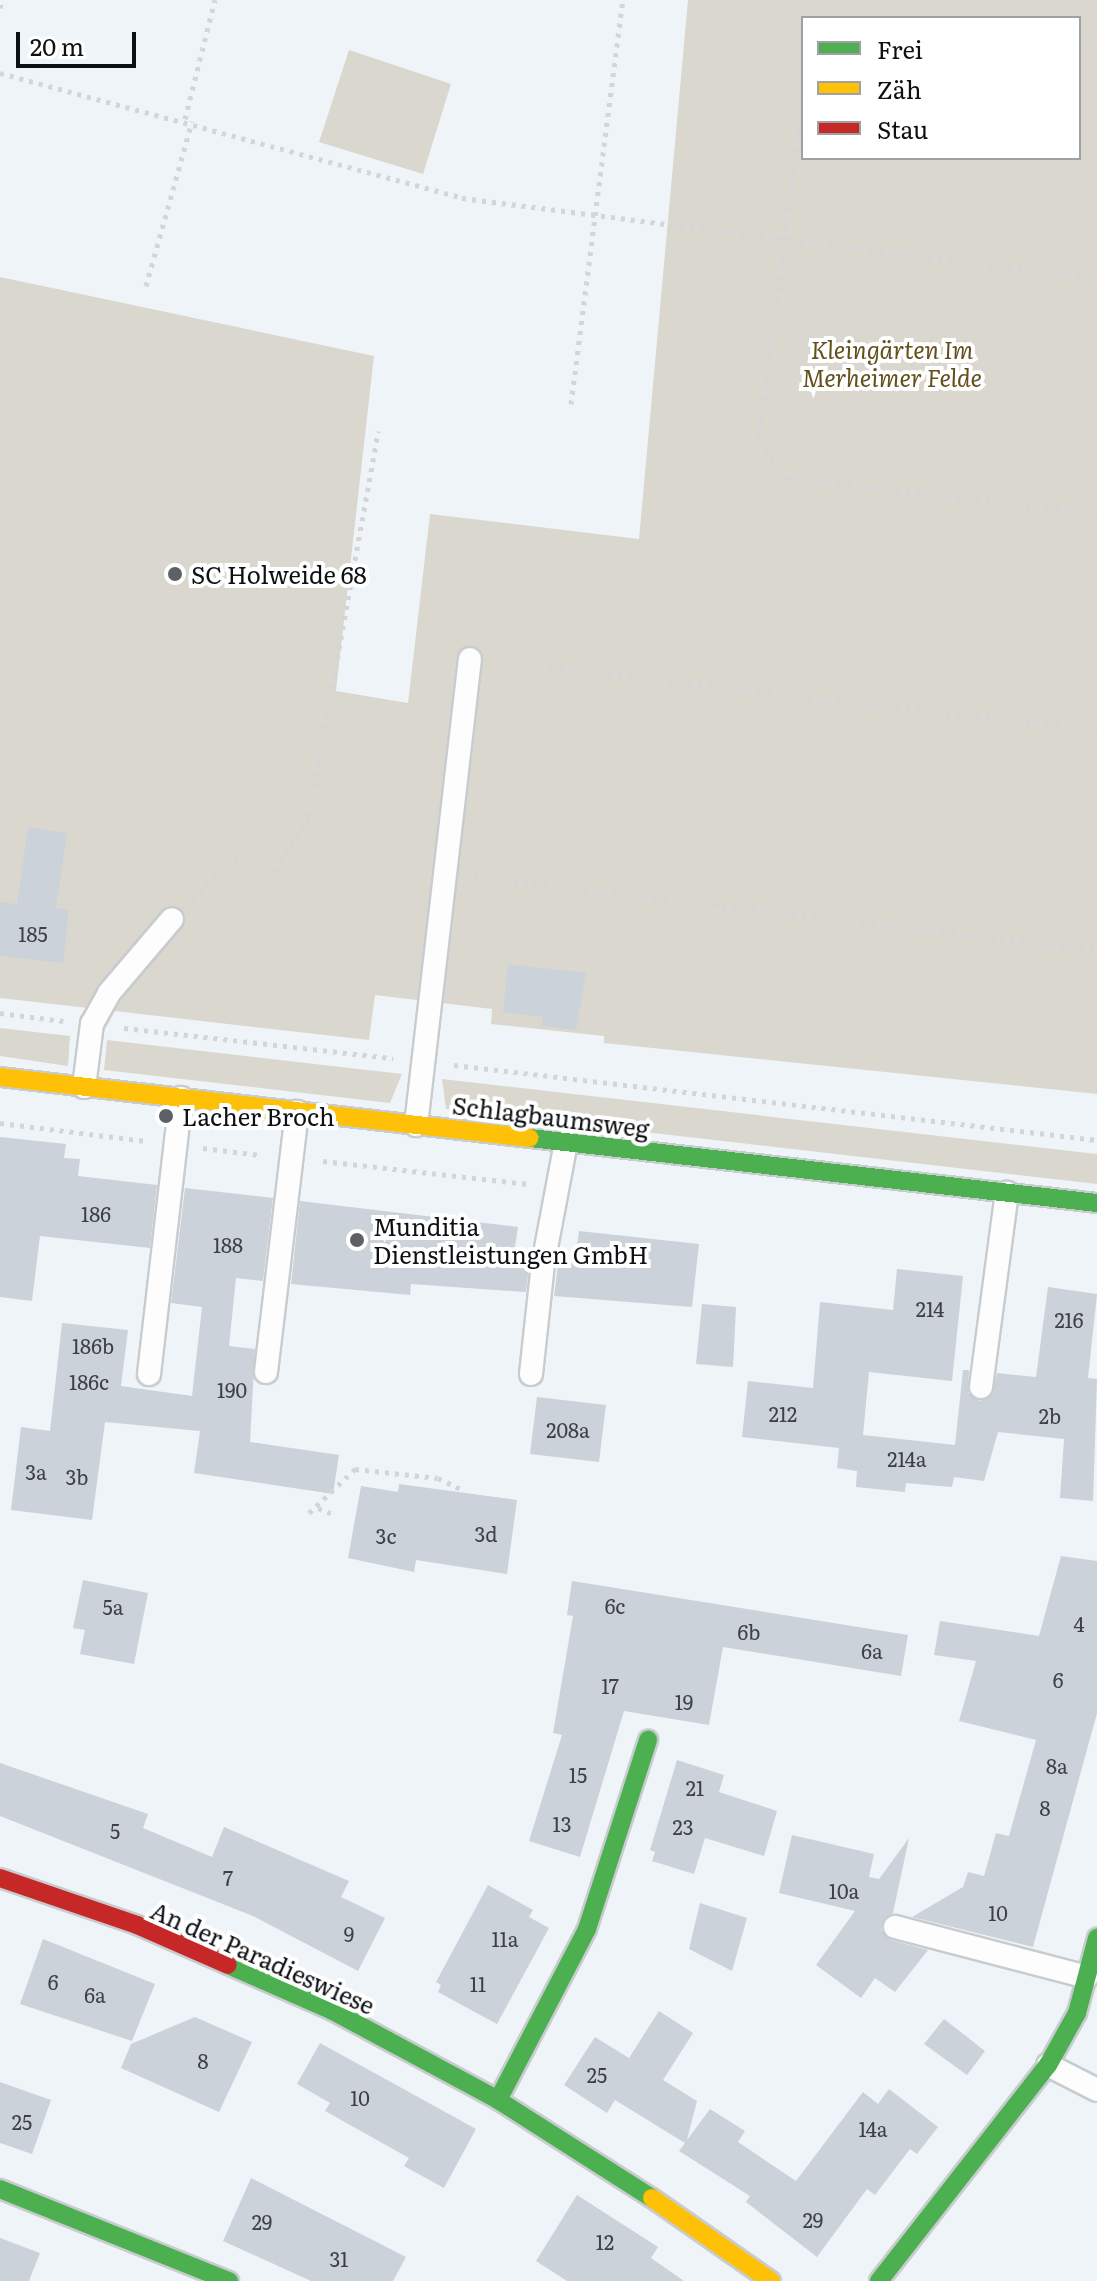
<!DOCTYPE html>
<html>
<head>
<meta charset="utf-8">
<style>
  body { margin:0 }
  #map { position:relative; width:1097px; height:2281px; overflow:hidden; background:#eff4f9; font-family:Literata,serif }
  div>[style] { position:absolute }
  .green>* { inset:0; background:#dad8ce }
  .building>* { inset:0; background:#cbd2d9 }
  .path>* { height:5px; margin-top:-2.5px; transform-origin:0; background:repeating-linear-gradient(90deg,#d4d5d6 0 4px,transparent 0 10px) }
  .roads { filter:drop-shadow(2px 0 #c8cccf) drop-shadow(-2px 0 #c8cccf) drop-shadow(0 2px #c8cccf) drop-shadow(0 -2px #c8cccf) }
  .lane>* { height:22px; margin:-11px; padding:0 11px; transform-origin:11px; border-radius:11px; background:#fdfdfe }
  .fast>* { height:18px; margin:-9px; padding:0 9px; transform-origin:9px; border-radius:9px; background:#4caf50 }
  .slow>* { height:18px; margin:-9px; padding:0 9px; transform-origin:9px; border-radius:9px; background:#ffc107 }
  .jam>* { height:18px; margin:-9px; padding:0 9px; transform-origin:9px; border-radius:9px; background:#c62828 }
  .dots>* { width:22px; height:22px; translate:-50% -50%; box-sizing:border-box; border:4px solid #fff; border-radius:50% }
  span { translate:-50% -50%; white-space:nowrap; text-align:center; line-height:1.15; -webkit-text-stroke:8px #fff; paint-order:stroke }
  .number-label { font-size:20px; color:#3d4145 }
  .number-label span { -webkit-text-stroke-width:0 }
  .park-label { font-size:24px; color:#63501d; font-style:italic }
  .poi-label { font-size:24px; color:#0e1114 }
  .left { translate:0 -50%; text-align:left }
  .street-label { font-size:24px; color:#0e1114 }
  .legend { position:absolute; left:801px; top:16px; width:280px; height:144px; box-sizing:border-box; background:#fff; border:2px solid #9fa0a1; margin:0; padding:10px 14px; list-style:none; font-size:24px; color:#0e1114 }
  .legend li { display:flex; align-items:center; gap:16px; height:40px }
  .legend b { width:40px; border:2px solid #9fa0a1 }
  .scale { position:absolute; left:16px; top:32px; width:120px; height:36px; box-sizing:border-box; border:4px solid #0e1114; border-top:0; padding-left:10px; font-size:24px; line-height:28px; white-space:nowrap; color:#0e1114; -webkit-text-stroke:6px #fff; paint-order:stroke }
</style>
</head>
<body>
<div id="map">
  <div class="green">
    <i style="clip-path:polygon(evenodd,688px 0,1097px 0,1097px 1094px,604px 1043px,604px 1036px,491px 1024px,492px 1009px,375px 995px,369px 1040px,0 998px,0 277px,374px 356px,336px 691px,408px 703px,430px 514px,639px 539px,688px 0,803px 18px,1079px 18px,1079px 158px,803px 158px,803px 18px)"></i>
    <i style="clip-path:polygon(349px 50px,451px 84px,423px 174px,319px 142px)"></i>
    <i style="clip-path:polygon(0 1028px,70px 1036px,68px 1066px,0 1056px)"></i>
    <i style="clip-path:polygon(107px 1040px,402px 1074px,390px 1103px,104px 1070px)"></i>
    <i style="clip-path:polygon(442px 1079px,1097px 1154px,1097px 1184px,446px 1109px)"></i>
  </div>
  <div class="building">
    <i style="clip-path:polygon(28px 827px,67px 833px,56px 908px,69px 910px,63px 963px,0 956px,0 902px,17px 904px)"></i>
    <i style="clip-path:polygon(508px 964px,586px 973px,576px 1030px,542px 1026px,543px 1017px,503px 1012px)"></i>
    <i style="clip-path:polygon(0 1137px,66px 1144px,64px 1158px,80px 1159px,78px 1176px,157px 1185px,150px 1248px,40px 1236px,32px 1301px,0 1297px)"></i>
    <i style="clip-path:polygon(185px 1188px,273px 1198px,263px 1281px,236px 1278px,229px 1346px,255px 1349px,250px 1442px,339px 1455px,333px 1494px,194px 1473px,200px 1431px,105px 1422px,92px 1520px,11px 1510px,21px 1427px,50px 1431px,62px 1323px,128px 1330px,121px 1386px,192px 1396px,202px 1307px,171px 1303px)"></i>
    <i style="clip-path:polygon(300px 1201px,518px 1227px,515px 1247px,531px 1251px,526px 1292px,411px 1284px,410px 1295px,291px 1284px)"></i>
    <i style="clip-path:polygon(579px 1231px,699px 1244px,692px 1307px,554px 1296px,559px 1257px,575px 1260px)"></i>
    <i style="clip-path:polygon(897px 1269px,963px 1276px,952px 1381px,869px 1372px,863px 1435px,955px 1445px,963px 1370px,969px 1370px,968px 1393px,980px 1401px,992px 1395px,997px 1373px,1036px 1377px,1048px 1287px,1097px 1294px,1088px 1378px,1097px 1379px,1093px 1501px,1060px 1498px,1064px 1439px,998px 1432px,984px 1481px,954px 1477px,952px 1487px,906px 1483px,905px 1492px,856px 1487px,857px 1471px,837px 1468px,839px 1448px,742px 1437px,748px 1381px,813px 1388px,820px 1302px,893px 1310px)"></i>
    <i style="clip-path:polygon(702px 1304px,736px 1307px,733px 1367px,696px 1364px)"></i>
    <i style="clip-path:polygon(537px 1397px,606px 1405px,599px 1462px,530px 1454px)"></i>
    <i style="clip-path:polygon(399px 1484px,517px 1500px,507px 1574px,416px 1560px,414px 1572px,348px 1558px,361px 1486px,398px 1492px)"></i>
    <i style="clip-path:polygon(1061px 1556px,1097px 1561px,1097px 1713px,1033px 1947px,912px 1917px,963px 1887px,968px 1872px,984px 1876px,996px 1833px,1009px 1836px,1036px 1740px,959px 1721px,976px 1661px,934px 1655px,940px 1621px,1039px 1636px)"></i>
    <i style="clip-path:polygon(83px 1580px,148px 1593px,134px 1664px,80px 1654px,85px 1630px,73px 1628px)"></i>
    <i style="clip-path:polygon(572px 1581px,908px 1635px,901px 1676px,723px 1647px,709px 1725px,624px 1711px,580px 1857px,529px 1841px,562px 1735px,553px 1733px,573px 1616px,567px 1615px)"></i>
    <i style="clip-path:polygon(677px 1760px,724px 1775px,719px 1792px,777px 1811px,764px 1856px,705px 1838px,694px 1874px,652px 1861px,655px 1852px,650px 1850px)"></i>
    <i style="clip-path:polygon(0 1763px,148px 1814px,143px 1828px,212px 1857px,224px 1827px,349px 1881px,341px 1897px,385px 1918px,358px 1971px,253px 1916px,0 1816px)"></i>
    <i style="clip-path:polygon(792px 1835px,874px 1854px,869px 1877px,879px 1879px,909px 1838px,893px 1913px,885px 1918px,881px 1930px,891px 1940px,928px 1950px,895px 1992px,875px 1978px,861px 1998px,816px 1965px,855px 1911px,779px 1893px)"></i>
    <i style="clip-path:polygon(488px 1885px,533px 1910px,529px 1917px,549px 1928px,497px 2024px,438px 1992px,441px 1985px,436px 1982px)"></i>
    <i style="clip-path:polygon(700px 1903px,747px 1918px,732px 1971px,689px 1949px)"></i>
    <i style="clip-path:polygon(43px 1939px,155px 1984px,132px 2041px,20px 2004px)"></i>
    <i style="clip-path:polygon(659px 2011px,693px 2033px,663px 2080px,697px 2101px,687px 2140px,710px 2109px,745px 2131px,738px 2142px,796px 2181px,863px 2092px,878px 2104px,889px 2089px,938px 2127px,917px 2154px,910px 2149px,875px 2195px,867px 2189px,817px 2257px,746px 2202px,750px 2196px,679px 2151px,685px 2143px,615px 2100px,607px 2113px,564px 2085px,595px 2037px,629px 2058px)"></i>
    <i style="clip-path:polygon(195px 2017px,252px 2042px,219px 2112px,121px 2068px,131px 2044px)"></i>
    <i style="clip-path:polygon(944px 2019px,985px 2051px,967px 2075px,924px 2044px)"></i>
    <i style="clip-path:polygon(320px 2043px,476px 2129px,444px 2188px,404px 2166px,409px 2158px,325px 2111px,330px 2103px,297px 2084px)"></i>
    <i style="clip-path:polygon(0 2082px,51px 2100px,32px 2154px,0 2143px)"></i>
    <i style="clip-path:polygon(251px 2178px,406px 2257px,393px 2281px,311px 2281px,223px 2241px)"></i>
    <i style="clip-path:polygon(577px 2195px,658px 2247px,651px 2258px,684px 2281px,567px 2281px,536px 2261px)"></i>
    <i style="clip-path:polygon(0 2238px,40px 2253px,29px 2281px,0 2281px)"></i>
  </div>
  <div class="path">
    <i style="left:0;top:8px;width:8px;rotate:-76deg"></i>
    <i style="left:842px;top:18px;width:6px;rotate:-39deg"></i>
    <i style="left:847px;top:14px;width:32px;rotate:7deg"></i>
    <i style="left:1079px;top:43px;width:18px;rotate:6deg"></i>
    <i style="left:0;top:73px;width:479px;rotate:15.1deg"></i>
    <i style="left:462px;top:198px;width:640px;rotate:7.27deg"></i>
    <i style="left:803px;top:98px;width:349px;rotate:97.4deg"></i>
    <i style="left:758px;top:444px;width:45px;rotate:49.5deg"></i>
    <i style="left:787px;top:478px;width:312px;rotate:6.6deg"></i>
    <i style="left:185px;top:119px;width:123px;rotate:-75.9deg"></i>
    <i style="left:146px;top:286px;width:171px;rotate:-74.4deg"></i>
    <i style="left:571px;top:404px;width:407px;rotate:-82.7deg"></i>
    <i style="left:499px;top:662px;width:602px;rotate:6.49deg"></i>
    <i style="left:474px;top:877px;width:627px;rotate:6.68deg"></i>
    <i style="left:192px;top:900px;width:60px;rotate:-45.7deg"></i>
    <i style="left:234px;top:857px;width:43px;rotate:18.9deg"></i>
    <i style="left:275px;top:871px;width:65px;rotate:-58.3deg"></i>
    <i style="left:309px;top:816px;width:391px;rotate:-79.8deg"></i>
    <i style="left:0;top:1013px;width:64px;rotate:7.2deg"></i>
    <i style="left:124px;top:1028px;width:271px;rotate:6.4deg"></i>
    <i style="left:454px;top:1065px;width:647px;rotate:6.65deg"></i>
    <i style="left:0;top:1123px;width:147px;rotate:7deg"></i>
    <i style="left:203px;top:1148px;width:58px;rotate:6.9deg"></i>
    <i style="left:323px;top:1161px;width:206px;rotate:6.4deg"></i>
    <i style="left:318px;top:1508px;width:18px;rotate:22deg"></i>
    <i style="left:309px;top:1513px;width:64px;rotate:-43.7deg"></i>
    <i style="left:355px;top:1469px;width:83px;rotate:6.2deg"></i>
    <i style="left:438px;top:1478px;width:28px;rotate:26deg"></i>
  </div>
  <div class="roads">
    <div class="lane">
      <i style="left:84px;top:1087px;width:64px;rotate:-82.8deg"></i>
      <i style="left:92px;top:1024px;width:35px;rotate:-61deg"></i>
      <i style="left:109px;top:993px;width:97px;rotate:-49.6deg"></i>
      <i style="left:416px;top:1125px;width:469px;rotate:-83.4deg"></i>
      <i style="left:266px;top:1372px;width:262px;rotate:-83.2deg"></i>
      <i style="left:149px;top:1374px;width:278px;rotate:-83.4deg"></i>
      <i style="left:531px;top:1374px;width:111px;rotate:-83.8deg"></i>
      <i style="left:543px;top:1264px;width:124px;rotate:-79.3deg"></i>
      <i style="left:981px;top:1387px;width:196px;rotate:-82.4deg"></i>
      <i style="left:895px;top:1927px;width:198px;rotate:14.6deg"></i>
      <i style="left:1048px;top:2065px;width:55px;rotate:27deg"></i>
    </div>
    <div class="fast">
      <i style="left:530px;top:1138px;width:571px;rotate:6.54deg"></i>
      <i style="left:228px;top:1965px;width:115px;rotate:23.7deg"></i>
      <i style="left:333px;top:2011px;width:187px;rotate:28.3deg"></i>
      <i style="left:498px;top:2100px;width:183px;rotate:32.5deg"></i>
      <i style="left:498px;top:2100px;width:193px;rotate:-62.5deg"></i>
      <i style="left:587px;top:1929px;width:199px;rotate:-72.1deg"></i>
      <i style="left:0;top:2189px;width:247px;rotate:21.9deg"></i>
      <i style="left:879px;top:2281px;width:274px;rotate:-52deg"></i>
      <i style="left:1048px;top:2065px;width:60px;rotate:-60.9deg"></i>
      <i style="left:1077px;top:2013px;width:78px;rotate:-75.1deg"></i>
    </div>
    <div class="slow">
      <i style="left:0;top:1077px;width:533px;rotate:6.57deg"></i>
      <i style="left:652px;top:2198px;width:145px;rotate:34.9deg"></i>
    </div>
    <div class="jam">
      <i style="left:0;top:1878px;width:145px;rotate:18.9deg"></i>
      <i style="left:137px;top:1925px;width:99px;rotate:23.7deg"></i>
    </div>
  </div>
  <div class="dots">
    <i style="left:175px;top:574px;background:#5d6064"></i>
    <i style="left:166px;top:1116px;background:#5d6064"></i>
    <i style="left:357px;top:1240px;background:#5d6064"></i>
  </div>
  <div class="number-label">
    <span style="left:33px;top:933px">185</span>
    <span style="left:96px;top:1213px">186</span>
    <span style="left:228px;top:1244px">188</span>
    <span style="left:930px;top:1308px">214</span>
    <span style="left:1069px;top:1319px">216</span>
    <span style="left:93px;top:1345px">186b</span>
    <span style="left:89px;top:1381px">186c</span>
    <span style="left:232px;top:1389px">190</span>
    <span style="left:783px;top:1413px">212</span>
    <span style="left:1050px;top:1415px">2b</span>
    <span style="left:568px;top:1429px">208a</span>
    <span style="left:907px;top:1458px">214a</span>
    <span style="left:36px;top:1471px">3a</span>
    <span style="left:77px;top:1476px">3b</span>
    <span style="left:486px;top:1533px">3d</span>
    <span style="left:386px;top:1535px">3c</span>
    <span style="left:615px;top:1605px">6c</span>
    <span style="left:113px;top:1606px">5a</span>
    <span style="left:1079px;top:1623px">4</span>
    <span style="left:749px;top:1631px">6b</span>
    <span style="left:872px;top:1650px">6a</span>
    <span style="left:1058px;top:1679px">6</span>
    <span style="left:610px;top:1685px">17</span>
    <span style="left:684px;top:1701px">19</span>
    <span style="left:1057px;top:1765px">8a</span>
    <span style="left:578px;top:1774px">15</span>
    <span style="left:695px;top:1787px">21</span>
    <span style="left:1045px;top:1807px">8</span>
    <span style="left:562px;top:1823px">13</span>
    <span style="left:683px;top:1826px">23</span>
    <span style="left:115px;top:1830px">5</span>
    <span style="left:228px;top:1877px">7</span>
    <span style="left:844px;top:1890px">10a</span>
    <span style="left:998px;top:1912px">10</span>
    <span style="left:349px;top:1933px">9</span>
    <span style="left:505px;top:1938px">11a</span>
    <span style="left:53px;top:1981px">6</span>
    <span style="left:478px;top:1983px">11</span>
    <span style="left:95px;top:1994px">6a</span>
    <span style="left:203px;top:2060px">8</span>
    <span style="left:597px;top:2074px">25</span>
    <span style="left:360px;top:2097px">10</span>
    <span style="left:22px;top:2121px">25</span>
    <span style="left:873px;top:2128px">14a</span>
    <span style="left:813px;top:2219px">29</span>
    <span style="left:262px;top:2221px">29</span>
    <span style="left:605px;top:2241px">12</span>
    <span style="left:339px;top:2258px">31</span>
  </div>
  <div class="park-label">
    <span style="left:892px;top:363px">Kleingärten Im<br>Merheimer Felde</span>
  </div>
  <div class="poi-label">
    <span class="left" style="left:191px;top:574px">SC Holweide 68</span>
    <span class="left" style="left:182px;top:1116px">Lacher Broch</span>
    <span class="left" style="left:373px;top:1240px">Munditia<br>Dienstleistungen GmbH</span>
  </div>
  <div class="street-label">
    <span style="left:551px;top:1116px;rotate:7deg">Schlagbaumsweg</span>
    <span style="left:263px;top:1957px;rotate:24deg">An der Paradieswiese</span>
  </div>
  <ul class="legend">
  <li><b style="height:10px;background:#4caf50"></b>Frei</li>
  <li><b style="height:10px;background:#ffc107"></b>Zäh</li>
  <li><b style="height:10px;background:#c62828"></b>Stau</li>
  </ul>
  <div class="scale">20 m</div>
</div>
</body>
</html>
